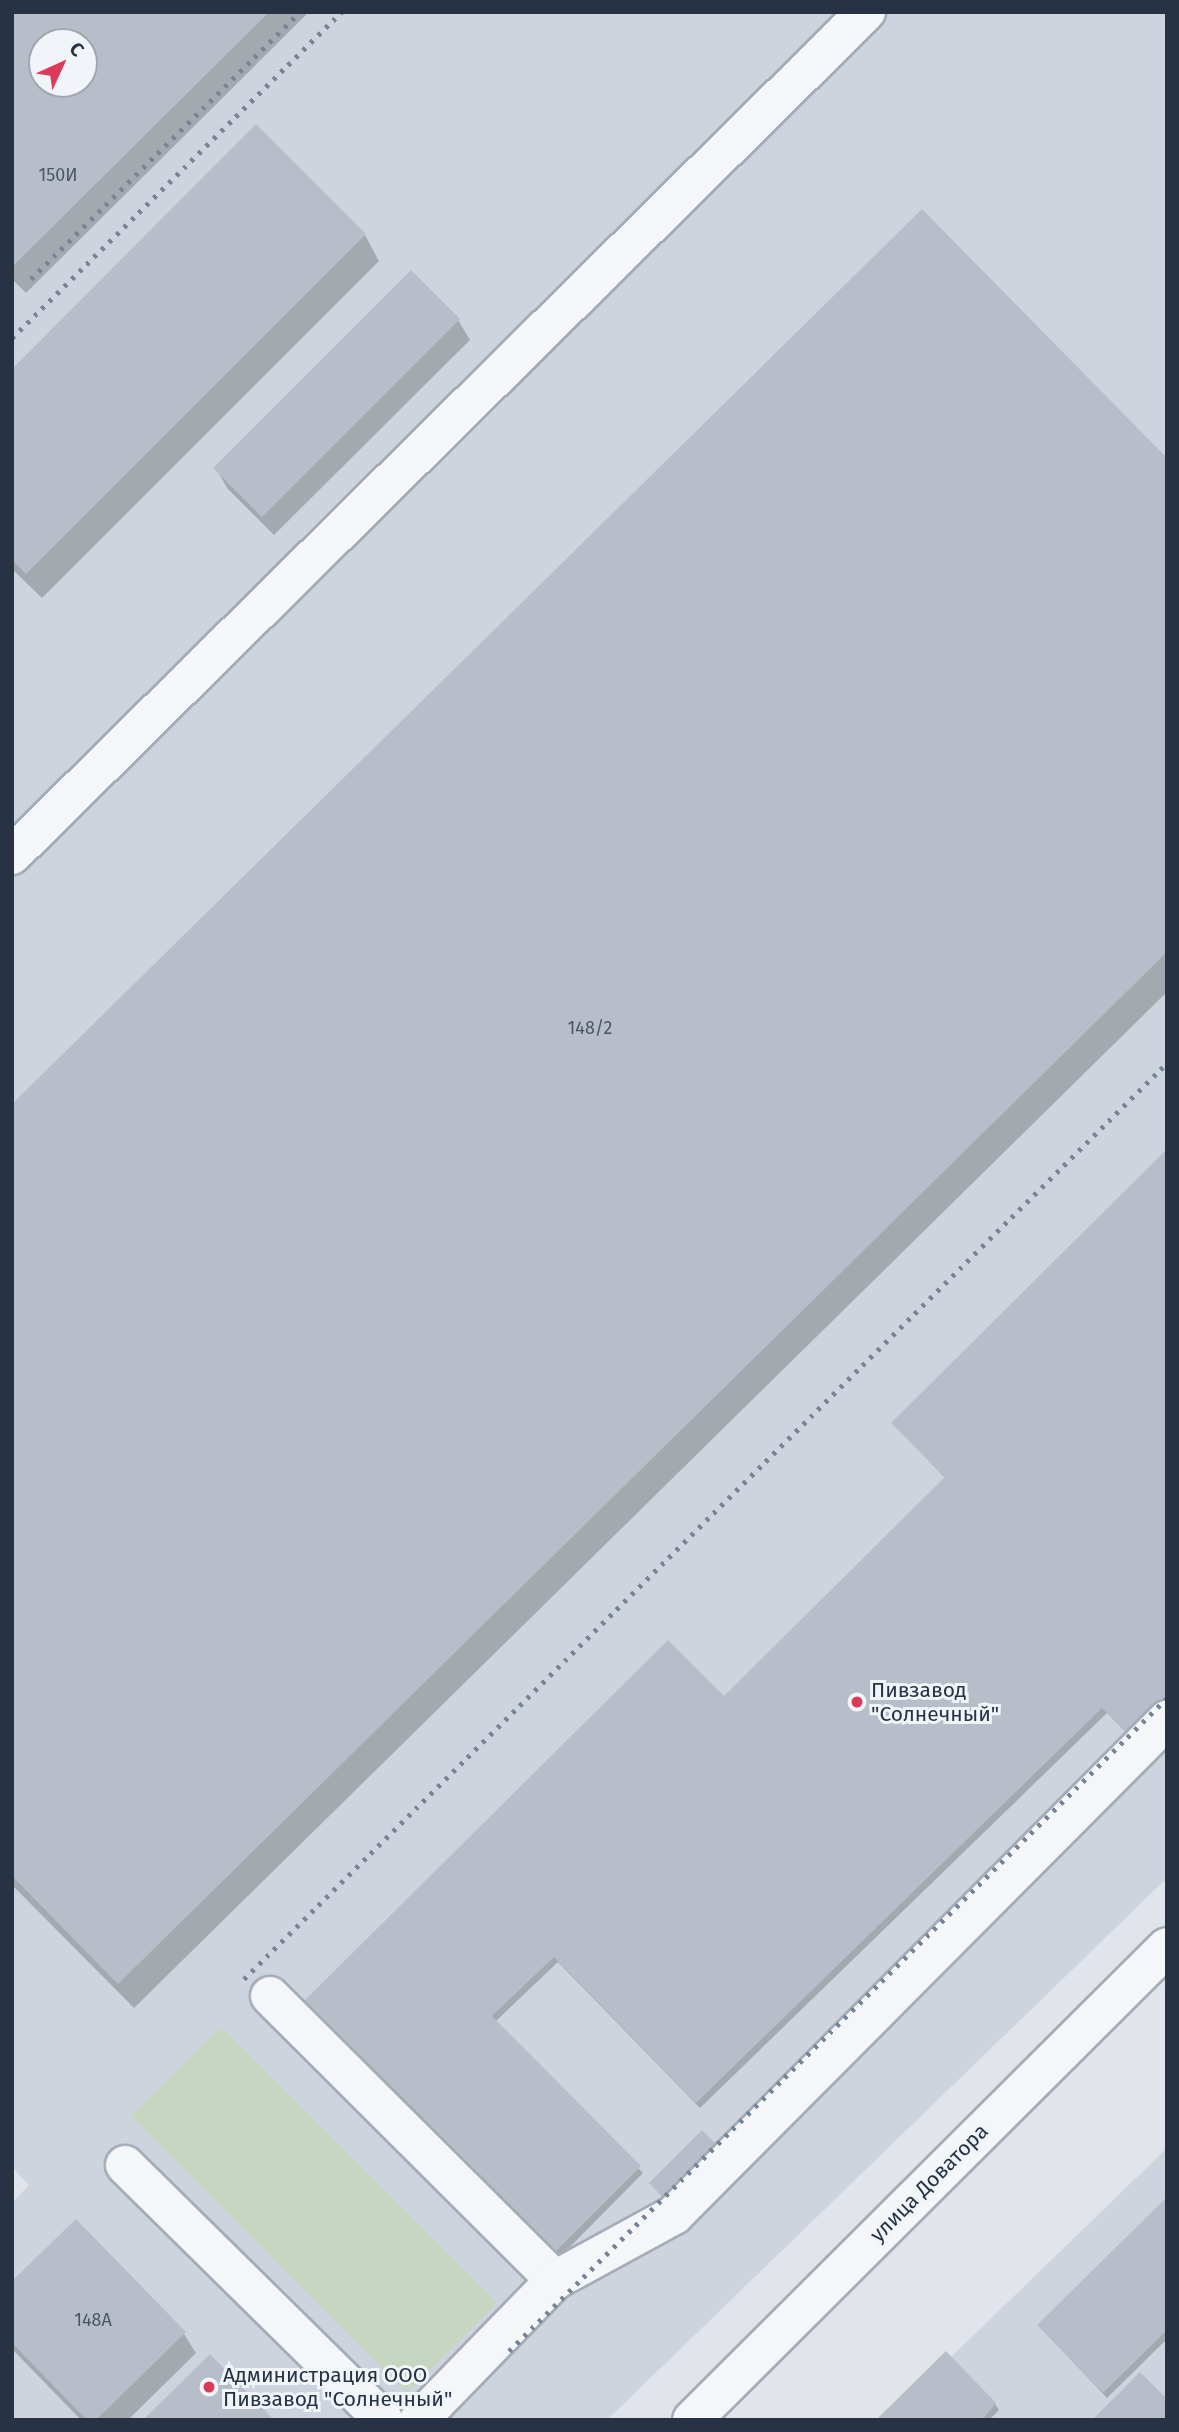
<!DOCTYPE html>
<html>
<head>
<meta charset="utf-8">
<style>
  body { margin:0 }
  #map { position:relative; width:1179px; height:2432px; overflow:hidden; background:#e1e5eb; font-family:"Fira Sans",sans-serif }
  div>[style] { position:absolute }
  .built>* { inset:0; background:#ced4dd }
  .green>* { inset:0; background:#c7d6c1 }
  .shadow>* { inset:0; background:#0003 }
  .building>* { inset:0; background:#b7bec9 }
  .roads { filter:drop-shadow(2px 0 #a5acb6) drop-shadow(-2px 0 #a5acb6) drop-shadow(0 2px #a5acb6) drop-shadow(0 -2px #a5acb6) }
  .minor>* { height:38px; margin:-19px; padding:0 19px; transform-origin:19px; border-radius:19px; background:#f4f6f9 }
  .rail>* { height:5px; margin-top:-2.5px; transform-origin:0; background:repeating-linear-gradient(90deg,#788596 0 3.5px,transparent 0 10.5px) }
  .dots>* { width:19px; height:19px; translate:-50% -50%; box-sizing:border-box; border:4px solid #f1f4f8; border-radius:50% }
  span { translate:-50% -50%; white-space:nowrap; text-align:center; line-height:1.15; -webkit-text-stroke:6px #f1f4f8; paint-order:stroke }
  .number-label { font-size:18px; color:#4b5665 }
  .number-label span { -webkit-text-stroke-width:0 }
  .poi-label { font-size:21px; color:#273344 }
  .left { translate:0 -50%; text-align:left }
  .street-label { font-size:21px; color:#273344 }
  .frame { position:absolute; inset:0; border:14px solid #273344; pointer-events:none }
  .north { position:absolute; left:28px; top:28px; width:70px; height:70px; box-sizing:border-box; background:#f1f4f8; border:2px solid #a0a7b0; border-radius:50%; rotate:45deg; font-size:19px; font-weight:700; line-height:28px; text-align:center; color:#273344 }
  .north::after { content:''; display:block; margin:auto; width:24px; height:32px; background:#dc3a59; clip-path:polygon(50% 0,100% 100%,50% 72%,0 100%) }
</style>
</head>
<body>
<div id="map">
  <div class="built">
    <i style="clip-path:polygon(evenodd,12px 12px,1167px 12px,1167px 1878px,607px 2420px,12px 2420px,12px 2203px,29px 2185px,12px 2167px,12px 12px,42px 42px,84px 42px,84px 84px,42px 84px,42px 42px)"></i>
    <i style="clip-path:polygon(1167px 2148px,1167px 2420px,886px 2420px)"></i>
  </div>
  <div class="green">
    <i style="clip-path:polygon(221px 2027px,497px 2303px,407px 2393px,131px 2116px)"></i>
  </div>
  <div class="shadow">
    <i style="clip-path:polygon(evenodd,12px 12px,309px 12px,26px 293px,12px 279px,12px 12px,42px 42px,84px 42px,84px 84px,42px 84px,42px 42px)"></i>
    <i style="clip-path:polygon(365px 235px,379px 261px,42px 598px,12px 569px,12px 371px)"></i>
    <i style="clip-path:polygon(458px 320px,470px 340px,274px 535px,227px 488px,216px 468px)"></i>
    <i style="clip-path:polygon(1167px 461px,1167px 992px,134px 2008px,12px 1885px,12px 1106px)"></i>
    <i style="clip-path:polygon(1167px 1151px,1139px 1745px,1107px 1713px,700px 2108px,558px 1962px,495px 2022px,643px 2173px,553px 2264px,304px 2013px,724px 1699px,946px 1479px,893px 1423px)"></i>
    <i style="clip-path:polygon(1167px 2199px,1167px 2339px,1107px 2398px,1039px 2326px)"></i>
    <i style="clip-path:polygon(76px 2221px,184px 2334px,196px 2353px,128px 2420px,81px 2420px,12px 2349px,12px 2283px)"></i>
    <i style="clip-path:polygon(995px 2404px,999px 2410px,989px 2420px,879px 2420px)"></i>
  </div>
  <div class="building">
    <i style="clip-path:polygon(evenodd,12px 12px,269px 12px,12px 267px,12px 12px,42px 42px,84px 42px,84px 84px,42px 84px,42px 42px)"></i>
    <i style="clip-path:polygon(256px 124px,366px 234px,26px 574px,12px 560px,12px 369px)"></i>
    <i style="clip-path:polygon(922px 209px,1167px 458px,1167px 952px,118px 1984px,12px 1876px,12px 1104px)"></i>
    <i style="clip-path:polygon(411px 270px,460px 319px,262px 517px,213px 468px)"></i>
    <i style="clip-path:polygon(1167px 1149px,1167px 1709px,1135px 1740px,1102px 1708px,696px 2103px,554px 1957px,492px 2016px,641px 2166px,548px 2259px,298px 2007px,668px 1640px,724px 1696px,945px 1477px,891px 1423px)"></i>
    <i style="clip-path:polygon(702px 2130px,727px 2155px,673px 2208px,649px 2183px)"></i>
    <i style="clip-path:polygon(1167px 2197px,1167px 2330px,1103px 2393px,1037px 2325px)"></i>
    <i style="clip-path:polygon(76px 2219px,186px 2332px,96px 2420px,87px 2420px,12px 2343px,12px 2281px)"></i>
    <i style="clip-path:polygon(946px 2351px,996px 2403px,982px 2420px,876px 2420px)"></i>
    <i style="clip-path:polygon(210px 2354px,274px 2420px,143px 2420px)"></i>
    <i style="clip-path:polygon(1140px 2372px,1167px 2399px,1167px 2420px,1092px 2420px)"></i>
  </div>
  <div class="roads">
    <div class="minor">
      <i style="left:12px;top:855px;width:1200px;rotate:-44.63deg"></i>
      <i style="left:270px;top:1996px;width:402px;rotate:44.9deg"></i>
      <i style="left:555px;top:2280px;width:195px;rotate:134.2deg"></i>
      <i style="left:125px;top:2165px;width:363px;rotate:44.6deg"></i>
      <i style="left:555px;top:2280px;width:136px;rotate:-28.6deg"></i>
      <i style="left:674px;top:2215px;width:699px;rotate:-45.12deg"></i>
      <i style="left:692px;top:2420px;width:670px;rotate:-44.88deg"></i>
    </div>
  </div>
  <div class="rail">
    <i style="left:31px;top:279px;width:379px;rotate:-44.8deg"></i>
    <i style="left:12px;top:338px;width:464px;rotate:-44.7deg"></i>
    <i style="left:244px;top:1979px;width:1300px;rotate:-44.78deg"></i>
    <i style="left:509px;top:2351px;width:927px;rotate:-44.78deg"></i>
  </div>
  <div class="dots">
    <i style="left:857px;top:1702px;background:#dc3a59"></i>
    <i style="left:209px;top:2387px;background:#dc3a59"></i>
  </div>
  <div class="number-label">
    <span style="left:58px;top:175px">150И</span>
    <span style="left:590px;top:1028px">148/2</span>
    <span style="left:93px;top:2320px">148А</span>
  </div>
  <div class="poi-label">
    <span class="left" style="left:871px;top:1702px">Пивзавод<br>"Солнечный"</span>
    <span class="left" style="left:223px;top:2387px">Администрация ООО<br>Пивзавод "Солнечный"</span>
  </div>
  <div class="street-label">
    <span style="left:929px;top:2183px;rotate:-45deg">улица Доватора</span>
  </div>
  <div class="frame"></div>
  <div class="north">С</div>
</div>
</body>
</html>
